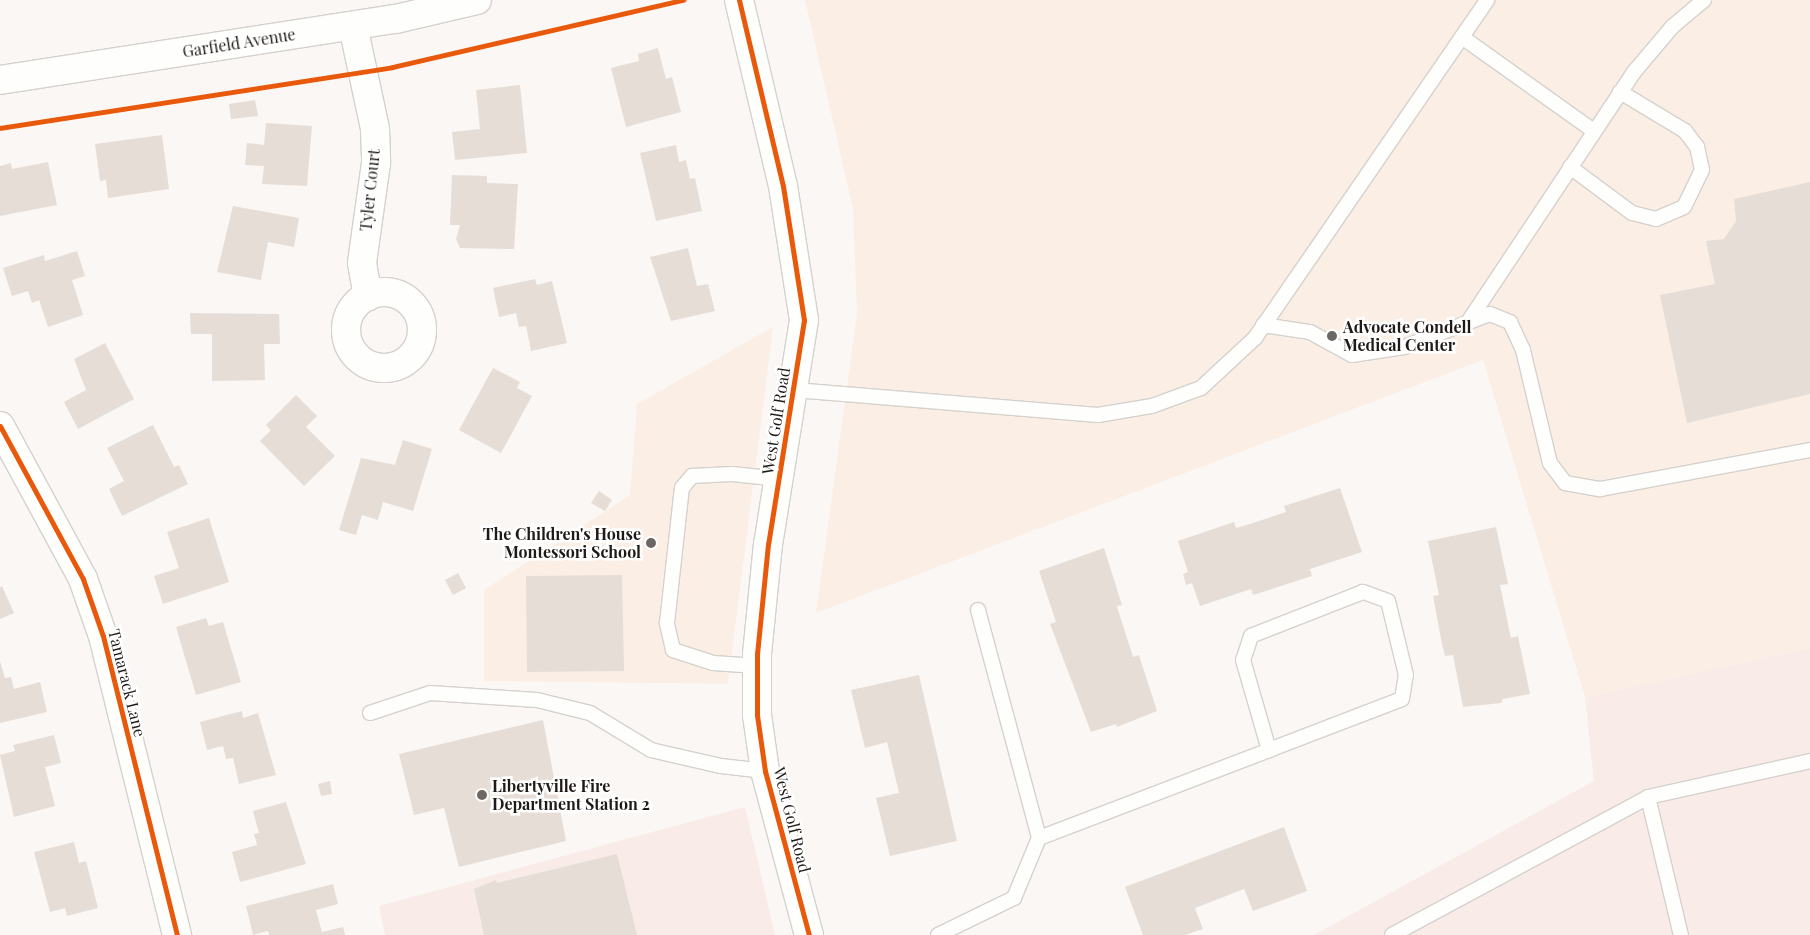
<!DOCTYPE html>
<html>
<head>
<meta charset="utf-8">
<style>
  body { margin:0 }
  #map { position:relative; width:1810px; height:935px; overflow:hidden; background:#fbf7f4; font-family:"Playfair Display",serif }
  div>[style] { position:absolute }
  .commercial>* { inset:0; background:#f9ebe7 }
  .built>* { inset:0; background:#fbefe5 }
  .building>* { inset:0; background:#e6ddd7 }
  .roads { filter:drop-shadow(1px 0 #d5d1cd) drop-shadow(-1px 0 #d5d1cd) drop-shadow(0 1px #d5d1cd) drop-shadow(0 -1px #d5d1cd) }
  .lane>* { height:14px; margin:-7px; padding:0 7px; transform-origin:7px; border-radius:7px; background:#fefefd }
  .street>* { height:28px; margin:-14px; padding:0 14px; transform-origin:14px; border-radius:14px; background:#fefefd }
  .street>.ring { margin:-14px; padding:0; box-sizing:content-box; background:none; border:28px solid #fefefd; border-radius:50% }
  .secondary>* { height:28px; margin:-14px; padding:0 14px; transform-origin:14px; border-radius:14px; background:#fefefd }
  .cycleway>* { height:5px; margin:-2.5px; padding:0 2.5px; transform-origin:2.5px; border-radius:2.5px; background:#e8590c }
  .dots>* { width:14px; height:14px; translate:-50% -50%; box-sizing:border-box; border:2px solid #fff; border-radius:50% }
  span { translate:-50% -50%; white-space:nowrap; text-align:center; line-height:1.15; -webkit-text-stroke:5px #fff; paint-order:stroke }
  .street-label { font-size:16px; color:#1f1a17 }
  .poi-label { font-size:16px; color:#1f1a17; font-weight:700 }
  .left { translate:0 -50%; text-align:left }
  .right { translate:-100% -50%; text-align:right }
</style>
</head>
<body>
<div id="map">
  <div class="commercial">
    <i style="clip-path:polygon(1810px 648px,1810px 935px,1314px 935px,1594px 781px,1585px 697px)"></i>
    <i style="clip-path:polygon(745px 807px,775px 935px,385px 935px,379px 906px)"></i>
  </div>
  <div class="built">
    <i style="clip-path:polygon(805px 0,1810px 0,1810px 648px,1585px 697px,1483px 360px,816px 613px,857px 313px,853px 209px)"></i>
    <i style="clip-path:polygon(773px 327px,728px 684px,484px 681px,484px 590px,630px 495px,637px 404px)"></i>
  </div>
  <div class="building">
    <i style="clip-path:polygon(658px 48px,666px 79px,672px 77px,681px 112px,626px 127px,611px 68px,639px 61px,638px 54px)"></i>
    <i style="clip-path:polygon(520px 85px,527px 153px,455px 160px,452px 132px,480px 129px,476px 90px)"></i>
    <i style="clip-path:polygon(255px 100px,258px 116px,231px 119px,229px 104px)"></i>
    <i style="clip-path:polygon(266px 123px,312px 126px,307px 186px,262px 184px,264px 166px,245px 165px,247px 143px,264px 145px)"></i>
    <i style="clip-path:polygon(162px 135px,169px 189px,108px 198px,106px 180px,100px 181px,95px 144px)"></i>
    <i style="clip-path:polygon(676px 145px,679px 162px,686px 160px,690px 179px,695px 178px,702px 211px,656px 221px,640px 153px)"></i>
    <i style="clip-path:polygon(48px 162px,57px 205px,0 216px,0 166px,11px 163px,12px 169px)"></i>
    <i style="clip-path:polygon(452px 175px,487px 176px,487px 183px,518px 184px,514px 249px,460px 248px,456px 239px,460px 225px,450px 225px)"></i>
    <i style="clip-path:polygon(1810px 182px,1810px 394px,1687px 423px,1660px 295px,1715px 284px,1706px 241px,1724px 239px,1736px 221px,1734px 199px)"></i>
    <i style="clip-path:polygon(233px 206px,299px 218px,294px 247px,268px 242px,261px 280px,217px 272px)"></i>
    <i style="clip-path:polygon(688px 248px,697px 286px,708px 284px,715px 311px,671px 321px,650px 257px)"></i>
    <i style="clip-path:polygon(77px 251px,85px 276px,72px 280px,83px 315px,48px 327px,39px 300px,32px 303px,28px 291px,12px 296px,3px 268px,44px 255px,45px 261px)"></i>
    <i style="clip-path:polygon(535px 279px,537px 285px,552px 281px,567px 343px,531px 351px,526px 326px,519px 327px,516px 313px,499px 317px,493px 288px)"></i>
    <i style="clip-path:polygon(190px 313px,279px 314px,280px 344px,264px 344px,265px 380px,212px 381px,212px 334px,191px 334px)"></i>
    <i style="clip-path:polygon(105px 343px,134px 399px,78px 429px,64px 402px,86px 390px,74px 359px)"></i>
    <i style="clip-path:polygon(493px 368px,520px 382px,517px 388px,532px 396px,501px 453px,459px 430px)"></i>
    <i style="clip-path:polygon(296px 395px,317px 416px,306px 427px,335px 456px,304px 486px,260px 441px,271px 430px,266px 425px)"></i>
    <i style="clip-path:polygon(153px 425px,174px 467px,179px 465px,188px 484px,122px 516px,109px 489px,124px 481px,107px 448px)"></i>
    <i style="clip-path:polygon(403px 440px,432px 449px,413px 511px,383px 502px,378px 520px,362px 515px,356px 535px,339px 530px,361px 458px,395px 465px)"></i>
    <i style="clip-path:polygon(1340px 488px,1362px 552px,1310px 569px,1312px 576px,1253px 595px,1251px 589px,1200px 606px,1192px 583px,1186px 585px,1183px 574px,1188px 572px,1178px 541px,1234px 522px,1236px 528px,1250px 524px,1286px 512px,1284px 506px)"></i>
    <i style="clip-path:polygon(599px 491px,612px 500px,605px 511px,591px 503px)"></i>
    <i style="clip-path:polygon(209px 518px,229px 582px,163px 604px,154px 576px,179px 568px,167px 532px)"></i>
    <i style="clip-path:polygon(1496px 527px,1508px 584px,1500px 585px,1510px 634px,1511px 638px,1518px 636px,1530px 694px,1503px 699px,1501px 703px,1463px 707px,1453px 655px,1445px 656px,1441px 639px,1433px 596px,1439px 595px,1428px 541px)"></i>
    <i style="clip-path:polygon(1104px 548px,1122px 605px,1117px 606px,1118px 610px,1133px 657px,1139px 655px,1157px 711px,1117px 727px,1116px 724px,1091px 732px,1050px 624px,1056px 622px,1039px 571px)"></i>
    <i style="clip-path:polygon(458px 573px,466px 588px,453px 595px,445px 580px)"></i>
    <i style="clip-path:polygon(622px 575px,624px 671px,527px 672px,526px 576px)"></i>
    <i style="clip-path:polygon(2px 586px,14px 613px,0 619px,0 587px)"></i>
    <i style="clip-path:polygon(206px 618px,209px 626px,223px 622px,241px 682px,196px 695px,176px 627px)"></i>
    <i style="clip-path:polygon(0 661px,5px 678px,11px 677px,14px 689px,40px 682px,47px 712px,0 723px)"></i>
    <i style="clip-path:polygon(919px 675px,957px 841px,890px 856px,876px 798px,899px 793px,887px 742px,865px 748px,851px 690px)"></i>
    <i style="clip-path:polygon(242px 711px,243px 718px,258px 713px,276px 775px,239px 784px,233px 758px,226px 759px,223px 746px,207px 750px,200px 722px)"></i>
    <i style="clip-path:polygon(543px 720px,566px 841px,459px 867px,444px 808px,414px 815px,399px 754px)"></i>
    <i style="clip-path:polygon(54px 735px,61px 763px,45px 767px,55px 806px,14px 817px,0 755px,15px 751px,13px 745px)"></i>
    <i style="clip-path:polygon(330px 781px,332px 794px,321px 796px,318px 784px)"></i>
    <i style="clip-path:polygon(286px 802px,306px 864px,240px 882px,232px 852px,257px 845px,254px 834px,259px 833px,253px 811px)"></i>
    <i style="clip-path:polygon(1284px 827px,1307px 891px,1253px 911px,1244px 889px,1195px 908px,1203px 929px,1185px 935px,1143px 935px,1125px 887px)"></i>
    <i style="clip-path:polygon(74px 842px,79px 863px,86px 861px,98px 908px,67px 916px,65px 908px,50px 912px,34px 852px)"></i>
    <i style="clip-path:polygon(617px 854px,637px 935px,484px 935px,474px 889px,496px 880px,497px 883px)"></i>
    <i style="clip-path:polygon(333px 884px,338px 904px,316px 910px,322px 932px,343px 927px,345px 935px,269px 935px,268px 931px,253px 935px,246px 906px)"></i>
  </div>
  <div class="roads">
    <div class="lane">
      <i style="left:1462px;top:37px;width:162px;rotate:35.5deg"></i>
      <i style="left:1570px;top:167px;width:77px;rotate:36.6deg"></i>
      <i style="left:1632px;top:213px;width:25px;rotate:14deg"></i>
      <i style="left:1656px;top:219px;width:30px;rotate:-23deg"></i>
      <i style="left:1684px;top:207px;width:41px;rotate:-64.1deg"></i>
      <i style="left:1702px;top:170px;width:24px;rotate:-102deg"></i>
      <i style="left:1697px;top:147px;width:20px;rotate:-127deg"></i>
      <i style="left:1685px;top:131px;width:76px;rotate:-149deg"></i>
      <i style="left:1470px;top:319px;width:296px;rotate:-56.4deg"></i>
      <i style="left:1634px;top:72px;width:59px;rotate:-49.8deg"></i>
      <i style="left:1672px;top:27px;width:42px;rotate:-40.2deg"></i>
      <i style="left:1263px;top:325px;width:48px;rotate:8.5deg"></i>
      <i style="left:1310px;top:332px;width:48px;rotate:28.7deg"></i>
      <i style="left:1352px;top:355px;width:53px;rotate:-8.7deg"></i>
      <i style="left:1404px;top:347px;width:92px;rotate:-21deg"></i>
      <i style="left:1490px;top:314px;width:22px;rotate:22deg"></i>
      <i style="left:1510px;top:322px;width:31px;rotate:65deg"></i>
      <i style="left:1523px;top:350px;width:116px;rotate:76.6deg"></i>
      <i style="left:1550px;top:463px;width:25px;rotate:53deg"></i>
      <i style="left:1565px;top:483px;width:36px;rotate:10deg"></i>
      <i style="left:1600px;top:489px;width:214px;rotate:-10.5deg"></i>
      <i style="left:795px;top:390px;width:304px;rotate:4.7deg"></i>
      <i style="left:1098px;top:415px;width:55px;rotate:-9.5deg"></i>
      <i style="left:1152px;top:406px;width:52px;rotate:-20.2deg"></i>
      <i style="left:1201px;top:388px;width:74px;rotate:-42.8deg"></i>
      <i style="left:1255px;top:338px;width:410px;rotate:-55.5deg"></i>
      <i style="left:978px;top:610px;width:236px;rotate:75deg"></i>
      <i style="left:757px;top:666px;width:44px;rotate:-176.1deg"></i>
      <i style="left:713px;top:663px;width:42px;rotate:-162deg"></i>
      <i style="left:673px;top:650px;width:28px;rotate:-103deg"></i>
      <i style="left:667px;top:623px;width:136px;rotate:-83.7deg"></i>
      <i style="left:682px;top:488px;width:16px;rotate:-50deg"></i>
      <i style="left:692px;top:476px;width:40px;rotate:-2.9deg"></i>
      <i style="left:732px;top:474px;width:48px;rotate:5.9deg"></i>
      <i style="left:370px;top:713px;width:63px;rotate:-18.4deg"></i>
      <i style="left:430px;top:693px;width:107px;rotate:3.7deg"></i>
      <i style="left:537px;top:700px;width:55px;rotate:13.8deg"></i>
      <i style="left:590px;top:713px;width:71px;rotate:31.2deg"></i>
      <i style="left:651px;top:750px;width:72px;rotate:12.9deg"></i>
      <i style="left:721px;top:766px;width:44px;rotate:6.5deg"></i>
      <i style="left:1648px;top:797px;width:142px;rotate:76.6deg"></i>
      <i style="left:938px;top:935px;width:85px;rotate:-26deg"></i>
      <i style="left:1014px;top:898px;width:65px;rotate:-67.4deg"></i>
      <i style="left:1039px;top:838px;width:246px;rotate:-20.9deg"></i>
      <i style="left:1269px;top:750px;width:142px;rotate:-21deg"></i>
      <i style="left:1402px;top:699px;width:24px;rotate:-81deg"></i>
      <i style="left:1406px;top:675px;width:76px;rotate:-103.7deg"></i>
      <i style="left:1388px;top:601px;width:27px;rotate:-160deg"></i>
      <i style="left:1363px;top:592px;width:120px;rotate:158.6deg"></i>
      <i style="left:1251px;top:636px;width:25px;rotate:108deg"></i>
      <i style="left:1243px;top:660px;width:94px;rotate:73.9deg"></i>
      <i style="left:1392px;top:935px;width:291px;rotate:-28.3deg"></i>
      <i style="left:1648px;top:797px;width:166px;rotate:-12.5deg"></i>
    </div>
    <div class="street">
      <i style="left:353px;top:26px;width:105px;rotate:77.9deg"></i>
      <i style="left:375px;top:129px;width:34px;rotate:88deg"></i>
      <i style="left:376px;top:163px;width:101px;rotate:98deg"></i>
      <i style="left:362px;top:263px;width:34px;rotate:80deg"></i>
      <i style="left:0;top:80px;width:401px;rotate:-8.8deg"></i>
      <i style="left:396px;top:19px;width:83px;rotate:-13.2deg"></i>
      <i class="ring" style="left:346px;top:292px;width:48px;height:48px"></i>
      <i style="left:0;top:426px;width:174px;rotate:61.5deg"></i>
      <i style="left:83px;top:579px;width:60px;rotate:70.7deg"></i>
      <i style="left:103px;top:636px;width:308px;rotate:76.1deg"></i>
    </div>
    <div class="secondary">
      <i style="left:739px;top:0;width:191px;rotate:76.7deg"></i>
      <i style="left:783px;top:186px;width:136px;rotate:81.1deg"></i>
      <i style="left:804px;top:320px;width:227px;rotate:99.1deg"></i>
      <i style="left:768px;top:544px;width:111px;rotate:95.7deg"></i>
      <i style="left:757px;top:654px;width:61px;rotate:90deg"></i>
      <i style="left:757px;top:715px;width:57px;rotate:81.9deg"></i>
      <i style="left:765px;top:771px;width:170px;rotate:75deg"></i>
    </div>
  </div>
  <div class="cycleway">
    <i style="left:739px;top:0;width:191px;rotate:76.7deg"></i>
    <i style="left:783px;top:186px;width:136px;rotate:81.1deg"></i>
    <i style="left:804px;top:320px;width:227px;rotate:99.1deg"></i>
    <i style="left:768px;top:544px;width:111px;rotate:95.7deg"></i>
    <i style="left:757px;top:654px;width:61px;rotate:90deg"></i>
    <i style="left:757px;top:715px;width:57px;rotate:81.9deg"></i>
    <i style="left:765px;top:771px;width:170px;rotate:75deg"></i>
    <i style="left:0;top:128px;width:397px;rotate:-8.8deg"></i>
    <i style="left:392px;top:67px;width:299px;rotate:-13deg"></i>
    <i style="left:0;top:426px;width:174px;rotate:61.5deg"></i>
    <i style="left:83px;top:579px;width:60px;rotate:70.7deg"></i>
    <i style="left:103px;top:636px;width:308px;rotate:76.1deg"></i>
  </div>
  <div class="dots">
    <i style="left:1332px;top:336px;background:#6c6764"></i>
    <i style="left:651px;top:543px;background:#6c6764"></i>
    <i style="left:482px;top:795px;background:#6c6764"></i>
  </div>
  <div class="street-label">
    <span style="left:239px;top:43px;rotate:-9deg">Garfield Avenue</span>
    <span style="left:370px;top:190px;rotate:-84deg">Tyler Court</span>
    <span style="left:776px;top:421px;rotate:-81deg">West Golf Road</span>
    <span style="left:127px;top:683px;rotate:76deg">Tamarack Lane</span>
    <span style="left:792px;top:820px;rotate:76deg">West Golf Road</span>
  </div>
  <div class="poi-label">
    <span class="left" style="left:1343px;top:336px">Advocate Condell<br>Medical Center</span>
    <span class="right" style="left:641px;top:543px">The Children's House<br>Montessori School</span>
    <span class="left" style="left:492px;top:795px">Libertyville Fire<br>Department Station 2</span>
  </div>
</div>
</body>
</html>
